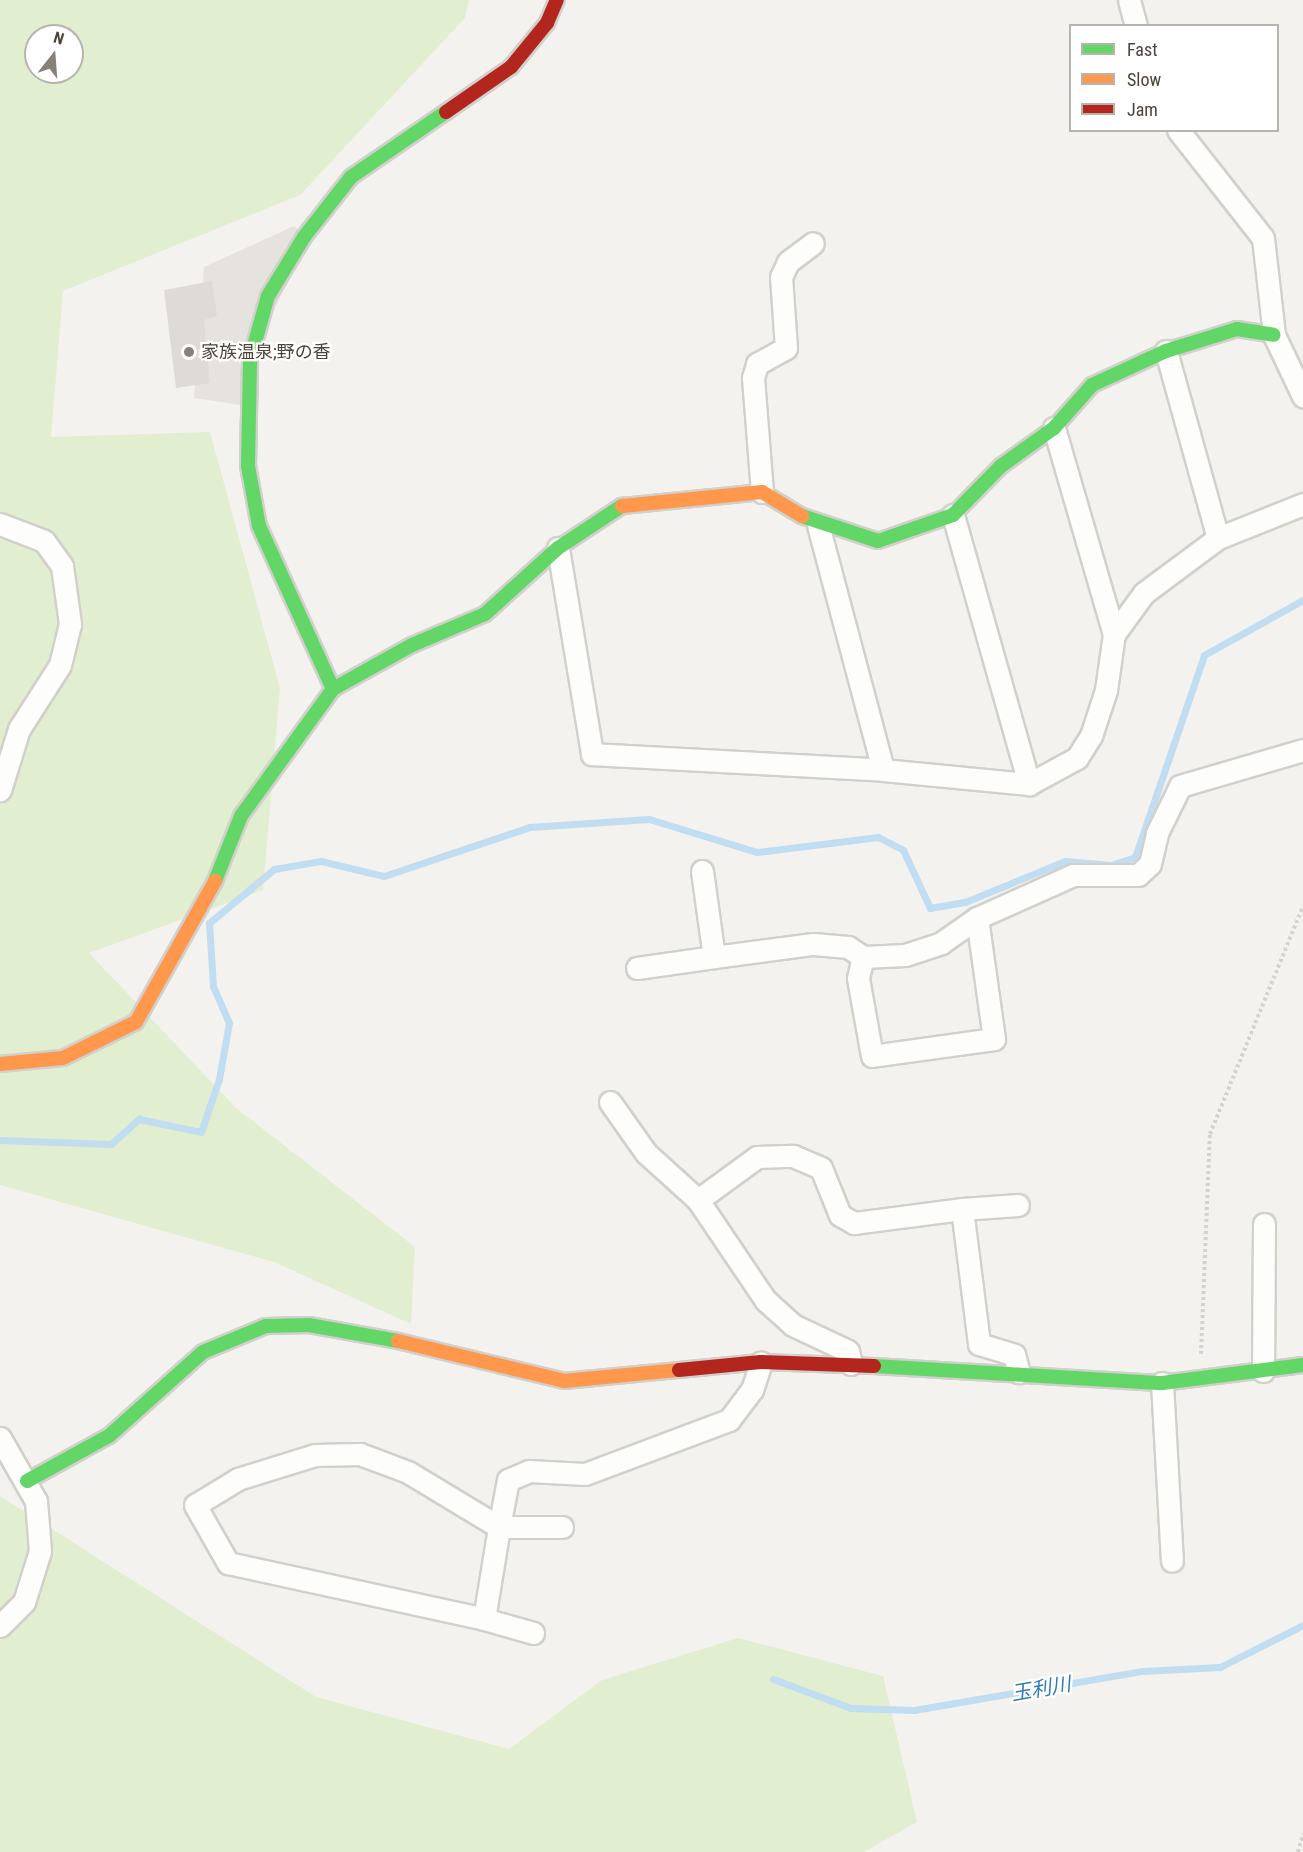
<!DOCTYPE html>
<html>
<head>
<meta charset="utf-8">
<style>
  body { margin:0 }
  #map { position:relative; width:1303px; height:1852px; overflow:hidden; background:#f4f2ee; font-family:"Roboto Condensed","Noto Sans JP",sans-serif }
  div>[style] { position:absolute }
  .green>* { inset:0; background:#e1eecf }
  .parking>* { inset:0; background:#e6e3df }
  .stream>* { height:7px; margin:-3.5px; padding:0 3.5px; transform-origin:3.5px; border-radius:3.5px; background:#c0ddf1 }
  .building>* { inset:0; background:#dedbd6 }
  .path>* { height:4px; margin-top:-2px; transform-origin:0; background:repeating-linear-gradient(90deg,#d3d2cc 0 3px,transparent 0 6px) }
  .roads { filter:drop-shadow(2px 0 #d2d0cb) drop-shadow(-2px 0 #d2d0cb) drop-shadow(0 2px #d2d0cb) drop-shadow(0 -2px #d2d0cb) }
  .street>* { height:21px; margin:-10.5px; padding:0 10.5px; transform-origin:10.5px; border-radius:10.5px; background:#fdfdfc }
  .fast>* { height:14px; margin:-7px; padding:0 7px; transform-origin:7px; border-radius:7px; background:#63d668 }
  .slow>* { height:14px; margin:-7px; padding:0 7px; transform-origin:7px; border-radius:7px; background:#ff974d }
  .jam>* { height:14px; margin:-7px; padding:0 7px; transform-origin:7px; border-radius:7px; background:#b3261e }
  .dots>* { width:16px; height:16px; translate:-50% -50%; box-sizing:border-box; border:3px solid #fff; border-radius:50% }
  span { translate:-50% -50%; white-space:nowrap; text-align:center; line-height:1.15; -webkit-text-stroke:4.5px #fff; paint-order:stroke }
  .poi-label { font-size:18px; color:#4b4439 }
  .left { translate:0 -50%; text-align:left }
  .water-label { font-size:20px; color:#2e7ab2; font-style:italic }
  .legend { position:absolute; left:1069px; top:24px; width:210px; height:108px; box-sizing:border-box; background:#fff; border:2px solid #b7b4b0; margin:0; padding:8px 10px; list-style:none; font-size:18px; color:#4b4439 }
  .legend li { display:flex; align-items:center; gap:12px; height:30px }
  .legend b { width:30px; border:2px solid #b7b4b0 }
  .north { position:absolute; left:24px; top:24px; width:60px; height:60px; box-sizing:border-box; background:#fff; border:2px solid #b7b4b0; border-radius:50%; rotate:17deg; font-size:16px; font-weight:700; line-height:24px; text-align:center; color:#4b4439 }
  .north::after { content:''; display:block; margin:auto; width:21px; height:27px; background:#868178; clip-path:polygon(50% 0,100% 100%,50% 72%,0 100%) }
</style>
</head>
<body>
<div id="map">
  <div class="green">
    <i style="clip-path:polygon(evenodd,0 0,469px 0,465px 18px,300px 195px,63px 291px,51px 437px,210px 432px,280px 688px,263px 890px,89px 953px,236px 1108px,415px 1247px,411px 1324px,274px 1262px,0 1185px,0 0,36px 36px,72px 36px,72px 72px,36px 72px,36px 36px)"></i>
    <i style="clip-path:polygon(0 1496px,316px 1697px,509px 1749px,602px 1680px,738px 1638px,883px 1676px,917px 1822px,864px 1852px,0 1852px)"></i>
  </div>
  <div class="parking">
    <i style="clip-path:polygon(294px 226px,310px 240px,269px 319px,247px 406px,194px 398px,204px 267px)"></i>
  </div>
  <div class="stream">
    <i style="left:0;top:1140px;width:111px;rotate:2.1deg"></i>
    <i style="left:111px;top:1144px;width:38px;rotate:-42deg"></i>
    <i style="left:139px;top:1119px;width:63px;rotate:11.8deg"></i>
    <i style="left:201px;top:1132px;width:56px;rotate:-71.2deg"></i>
    <i style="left:219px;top:1079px;width:57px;rotate:-79.9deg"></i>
    <i style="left:229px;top:1023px;width:40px;rotate:-113.4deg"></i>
    <i style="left:213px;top:986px;width:63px;rotate:-93.6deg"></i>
    <i style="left:209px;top:923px;width:85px;rotate:-39.7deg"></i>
    <i style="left:274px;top:869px;width:48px;rotate:-9.7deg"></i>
    <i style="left:321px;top:861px;width:65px;rotate:13.4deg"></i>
    <i style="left:384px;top:876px;width:154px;rotate:-18.6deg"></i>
    <i style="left:530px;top:827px;width:119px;rotate:-3.8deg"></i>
    <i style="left:649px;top:819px;width:113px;rotate:17deg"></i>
    <i style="left:757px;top:852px;width:122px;rotate:-7.1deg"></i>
    <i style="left:878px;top:837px;width:28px;rotate:27deg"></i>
    <i style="left:903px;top:850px;width:64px;rotate:65deg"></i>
    <i style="left:930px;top:908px;width:36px;rotate:-10deg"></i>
    <i style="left:965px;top:902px;width:108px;rotate:-22.3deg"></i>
    <i style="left:1065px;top:861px;width:46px;rotate:5deg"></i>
    <i style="left:1111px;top:865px;width:25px;rotate:-18deg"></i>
    <i style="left:1135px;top:857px;width:213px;rotate:-71.1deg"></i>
    <i style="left:1204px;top:655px;width:113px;rotate:-29.1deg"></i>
    <i style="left:773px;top:1679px;width:83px;rotate:20.4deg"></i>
    <i style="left:851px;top:1708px;width:63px;rotate:1.8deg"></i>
    <i style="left:914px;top:1710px;width:232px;rotate:-9.7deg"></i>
    <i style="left:1143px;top:1671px;width:77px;rotate:-3deg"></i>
    <i style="left:1220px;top:1667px;width:93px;rotate:-26.8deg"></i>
  </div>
  <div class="building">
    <i style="clip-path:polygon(212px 281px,217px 316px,204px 320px,210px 383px,176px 388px,164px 290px)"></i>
  </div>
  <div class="path">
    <i style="left:1201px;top:1354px;width:220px;rotate:-87.7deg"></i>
    <i style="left:1210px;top:1134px;width:246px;rotate:-67.8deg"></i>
    <i style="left:1298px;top:1852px;width:19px;rotate:-74deg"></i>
  </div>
  <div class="roads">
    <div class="street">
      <i style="left:1129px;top:0;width:27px;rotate:75deg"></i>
      <i style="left:1178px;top:130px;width:137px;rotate:51.8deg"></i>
      <i style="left:1263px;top:238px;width:98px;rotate:83.5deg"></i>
      <i style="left:1274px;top:335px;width:68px;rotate:64.6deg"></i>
      <i style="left:1166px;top:351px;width:194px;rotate:74.5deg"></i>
      <i style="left:1054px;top:428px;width:215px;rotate:73.8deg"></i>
      <i style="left:762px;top:492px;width:114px;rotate:-94.5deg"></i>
      <i style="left:753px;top:378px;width:15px;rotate:-74deg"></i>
      <i style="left:757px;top:364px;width:33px;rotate:-29deg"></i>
      <i style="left:786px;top:348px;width:71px;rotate:-94deg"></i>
      <i style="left:781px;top:277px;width:17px;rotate:-65deg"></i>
      <i style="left:788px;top:262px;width:31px;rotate:-37deg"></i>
      <i style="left:953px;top:515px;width:280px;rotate:74.2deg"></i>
      <i style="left:0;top:524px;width:47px;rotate:21.1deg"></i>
      <i style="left:44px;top:541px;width:31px;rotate:54deg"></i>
      <i style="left:62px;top:566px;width:59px;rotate:82.1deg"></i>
      <i style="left:70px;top:624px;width:42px;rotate:103.7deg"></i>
      <i style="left:60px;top:665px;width:76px;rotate:122.6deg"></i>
      <i style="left:19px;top:729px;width:64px;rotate:107.3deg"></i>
      <i style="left:818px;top:525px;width:253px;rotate:75.1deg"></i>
      <i style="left:883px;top:770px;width:147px;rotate:5.5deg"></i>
      <i style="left:1029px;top:784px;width:55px;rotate:-28.4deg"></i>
      <i style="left:1077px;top:758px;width:26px;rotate:-58deg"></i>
      <i style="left:1091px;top:736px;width:48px;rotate:-71.9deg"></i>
      <i style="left:1106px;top:690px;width:57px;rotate:-81.9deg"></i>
      <i style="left:1114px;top:634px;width:51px;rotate:-53.8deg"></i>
      <i style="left:1144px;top:593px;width:92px;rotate:-36.6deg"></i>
      <i style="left:1218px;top:538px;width:92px;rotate:-21.8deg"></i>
      <i style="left:558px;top:548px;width:209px;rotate:80.6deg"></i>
      <i style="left:592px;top:754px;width:291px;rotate:3.1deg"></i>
      <i style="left:702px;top:871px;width:87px;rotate:82.1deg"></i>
      <i style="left:714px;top:957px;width:100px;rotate:-7.5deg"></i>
      <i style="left:813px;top:944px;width:35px;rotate:5deg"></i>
      <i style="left:848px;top:947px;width:18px;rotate:34deg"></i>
      <i style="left:977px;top:918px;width:122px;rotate:82deg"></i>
      <i style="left:994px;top:1039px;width:123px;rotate:172.1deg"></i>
      <i style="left:872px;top:1056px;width:79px;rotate:-100.2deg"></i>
      <i style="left:858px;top:978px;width:22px;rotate:-77deg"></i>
      <i style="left:863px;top:957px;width:42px;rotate:-2.7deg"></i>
      <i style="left:905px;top:955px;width:38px;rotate:-18deg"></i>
      <i style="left:941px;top:943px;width:44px;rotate:-34.8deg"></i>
      <i style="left:977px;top:918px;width:105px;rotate:-24.1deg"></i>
      <i style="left:1073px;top:875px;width:65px"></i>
      <i style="left:1138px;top:875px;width:16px;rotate:-43deg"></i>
      <i style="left:1150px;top:864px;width:32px;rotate:-77deg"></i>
      <i style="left:1157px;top:833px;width:52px;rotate:-63.9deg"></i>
      <i style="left:1180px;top:786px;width:128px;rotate:-16.3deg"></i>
      <i style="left:637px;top:968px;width:78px;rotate:-8.1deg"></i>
      <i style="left:610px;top:1102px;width:62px;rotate:54.8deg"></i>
      <i style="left:646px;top:1153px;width:70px;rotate:42.1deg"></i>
      <i style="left:962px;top:1209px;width:56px;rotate:-4.1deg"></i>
      <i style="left:851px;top:1364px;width:13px;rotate:-103deg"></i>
      <i style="left:848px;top:1351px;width:61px;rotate:-154.7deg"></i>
      <i style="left:793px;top:1325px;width:36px;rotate:-138deg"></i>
      <i style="left:766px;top:1301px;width:122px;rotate:-124deg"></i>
      <i style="left:698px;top:1200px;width:73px;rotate:-36.1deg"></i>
      <i style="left:757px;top:1157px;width:36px;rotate:-2deg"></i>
      <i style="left:793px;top:1156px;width:30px;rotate:23deg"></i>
      <i style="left:821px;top:1168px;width:51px;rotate:68deg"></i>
      <i style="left:840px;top:1215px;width:16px;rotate:30deg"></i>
      <i style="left:854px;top:1223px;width:109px;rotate:-7.4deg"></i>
      <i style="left:962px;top:1209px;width:136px;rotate:82.8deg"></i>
      <i style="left:979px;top:1344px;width:37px;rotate:17deg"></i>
      <i style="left:1014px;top:1355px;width:18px;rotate:74deg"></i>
      <i style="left:1263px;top:1371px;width:147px;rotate:-89.6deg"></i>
      <i style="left:1162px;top:1383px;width:178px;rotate:86.8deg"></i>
      <i style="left:0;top:1438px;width:73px;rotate:60.3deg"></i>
      <i style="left:36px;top:1501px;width:50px;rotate:85.4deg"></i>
      <i style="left:40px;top:1551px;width:53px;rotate:107.4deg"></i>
      <i style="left:24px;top:1602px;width:34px;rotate:135deg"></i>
      <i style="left:562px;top:1527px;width:63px;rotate:180deg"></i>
      <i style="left:499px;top:1527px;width:106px;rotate:-148.9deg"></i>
      <i style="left:408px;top:1472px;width:51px;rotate:-159.4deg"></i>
      <i style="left:360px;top:1454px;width:45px;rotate:178.7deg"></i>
      <i style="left:315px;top:1455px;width:81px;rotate:162.7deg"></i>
      <i style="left:238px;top:1479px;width:50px;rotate:148.8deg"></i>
      <i style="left:195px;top:1505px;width:67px;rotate:60.4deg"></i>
      <i style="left:228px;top:1563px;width:262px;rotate:12.3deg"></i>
      <i style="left:484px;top:1619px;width:93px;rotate:-80.7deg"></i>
      <i style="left:499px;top:1527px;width:48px;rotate:-79.2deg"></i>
      <i style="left:508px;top:1480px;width:23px;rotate:-23deg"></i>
      <i style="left:529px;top:1471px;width:56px;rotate:3.1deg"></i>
      <i style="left:585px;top:1474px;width:154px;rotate:-20.6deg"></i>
      <i style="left:729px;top:1420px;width:38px;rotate:-53deg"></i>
      <i style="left:752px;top:1390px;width:29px;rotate:-72deg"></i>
      <i style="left:484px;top:1619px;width:51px;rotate:15.9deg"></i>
    </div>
    <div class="fast">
      <i style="left:802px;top:516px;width:80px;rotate:18.2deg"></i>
      <i style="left:878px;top:541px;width:79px;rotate:-19.1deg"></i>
      <i style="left:953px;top:515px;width:69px;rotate:-45.6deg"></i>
      <i style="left:1001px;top:466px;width:65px;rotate:-35.6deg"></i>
      <i style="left:1054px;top:428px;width:57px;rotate:-48.5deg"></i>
      <i style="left:1092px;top:385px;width:81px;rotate:-24.7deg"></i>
      <i style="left:1166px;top:351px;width:74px;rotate:-17.2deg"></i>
      <i style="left:1237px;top:329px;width:37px;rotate:9deg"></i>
      <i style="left:333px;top:689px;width:179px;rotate:-114.4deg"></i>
      <i style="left:259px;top:526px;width:61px;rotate:-100.4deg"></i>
      <i style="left:248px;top:466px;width:106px;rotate:-88.9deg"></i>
      <i style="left:250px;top:360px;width:66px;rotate:-74.3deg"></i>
      <i style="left:268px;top:296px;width:69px;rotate:-58.6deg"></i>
      <i style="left:304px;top:237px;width:76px;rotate:-51.9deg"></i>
      <i style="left:351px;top:177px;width:115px;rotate:-34.4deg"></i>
      <i style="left:215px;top:881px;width:70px;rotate:-68.2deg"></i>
      <i style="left:241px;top:816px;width:157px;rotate:-54.1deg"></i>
      <i style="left:333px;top:689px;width:90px;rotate:-29.1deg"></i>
      <i style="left:412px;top:645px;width:79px;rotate:-23deg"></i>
      <i style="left:485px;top:614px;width:98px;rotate:-42.1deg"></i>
      <i style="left:558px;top:548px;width:77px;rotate:-33.3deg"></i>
      <i style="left:874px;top:1366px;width:289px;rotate:3.4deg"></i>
      <i style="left:1162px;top:1383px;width:142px;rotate:-7.3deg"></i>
      <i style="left:27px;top:1481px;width:94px;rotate:-28.8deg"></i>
      <i style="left:109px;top:1436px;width:126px;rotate:-41.8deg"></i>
      <i style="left:203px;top:1352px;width:68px;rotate:-22.4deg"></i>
      <i style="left:266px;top:1326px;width:43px;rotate:-1.3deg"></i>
      <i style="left:309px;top:1325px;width:90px;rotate:10.2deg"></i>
    </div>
    <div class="slow">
      <i style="left:622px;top:506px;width:141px;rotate:-5.7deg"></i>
      <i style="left:762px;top:492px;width:47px;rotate:31deg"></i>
      <i style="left:0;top:1064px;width:63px;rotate:-5.4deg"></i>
      <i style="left:63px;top:1058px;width:81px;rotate:-26.3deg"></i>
      <i style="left:136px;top:1022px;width:162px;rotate:-60.7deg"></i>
      <i style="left:398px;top:1341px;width:171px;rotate:13.5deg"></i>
      <i style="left:564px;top:1381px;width:116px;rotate:-5.5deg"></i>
    </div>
    <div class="jam">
      <i style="left:446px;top:112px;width:79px;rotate:-34.7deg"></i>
      <i style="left:511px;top:67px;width:57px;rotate:-50.7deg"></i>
      <i style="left:547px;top:23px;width:25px;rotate:-67deg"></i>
      <i style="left:679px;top:1370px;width:82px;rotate:-5.6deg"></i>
      <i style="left:761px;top:1362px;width:113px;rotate:2deg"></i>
    </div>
  </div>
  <div class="dots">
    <i style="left:189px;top:352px;background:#868178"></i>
  </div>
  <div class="poi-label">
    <span class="left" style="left:201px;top:352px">家族温泉;野の香</span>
  </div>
  <div class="water-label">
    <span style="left:1041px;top:1689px;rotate:-10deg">玉利川</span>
  </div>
  <ul class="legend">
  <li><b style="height:8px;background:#63d668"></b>Fast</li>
  <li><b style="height:8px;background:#ff974d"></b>Slow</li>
  <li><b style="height:8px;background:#b3261e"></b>Jam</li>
  </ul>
  <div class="north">N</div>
</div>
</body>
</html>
